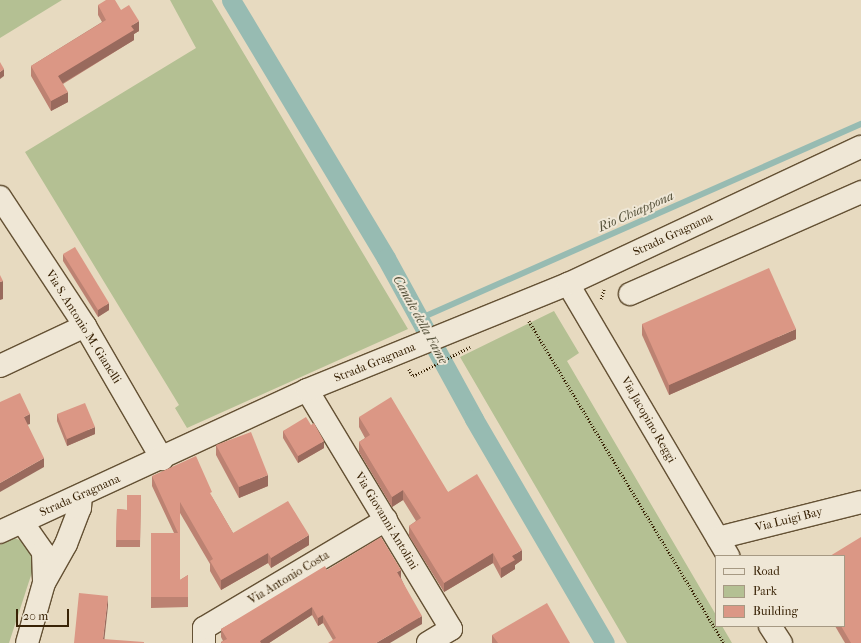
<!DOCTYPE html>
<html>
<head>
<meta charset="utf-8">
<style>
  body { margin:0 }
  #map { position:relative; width:861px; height:643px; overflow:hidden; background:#e7dac0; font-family:"IM FELL French Canon",serif }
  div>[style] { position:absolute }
  .green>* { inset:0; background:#b4c093 }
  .stream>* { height:5.5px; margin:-2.75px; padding:0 2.75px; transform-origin:2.75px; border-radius:2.75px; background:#97bbb2 }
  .canal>* { height:19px; margin:-9.5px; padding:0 9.5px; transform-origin:9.5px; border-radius:9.5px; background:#97bbb2 }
  .path>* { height:2.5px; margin-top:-1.25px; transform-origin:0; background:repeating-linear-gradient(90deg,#392306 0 1px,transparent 0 3px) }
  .roads { filter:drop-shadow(1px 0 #645134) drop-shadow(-1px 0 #645134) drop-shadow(0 1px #645134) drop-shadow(0 -1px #645134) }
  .minor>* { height:22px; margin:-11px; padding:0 11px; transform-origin:11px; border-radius:11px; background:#efe7d6 }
  .wall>* { inset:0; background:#bc8272 }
  .shaded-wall>* { inset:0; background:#996a5d }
  .building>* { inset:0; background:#db9785 }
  span { translate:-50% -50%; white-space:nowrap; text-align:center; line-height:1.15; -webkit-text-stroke:4px #efe7d6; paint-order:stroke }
  .street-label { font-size:12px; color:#392306 }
  .water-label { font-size:13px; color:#55513a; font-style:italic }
  .legend { position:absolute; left:715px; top:555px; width:130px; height:72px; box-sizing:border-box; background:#efe7d6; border:1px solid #a69983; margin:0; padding:5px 7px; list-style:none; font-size:12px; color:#392306 }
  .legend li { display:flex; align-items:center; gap:8px; height:20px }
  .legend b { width:20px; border:1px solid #a69983 }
  .scale { position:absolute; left:16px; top:609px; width:53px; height:18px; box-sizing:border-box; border:2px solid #392306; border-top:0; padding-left:5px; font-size:12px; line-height:14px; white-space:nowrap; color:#392306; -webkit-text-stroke:3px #efe7d6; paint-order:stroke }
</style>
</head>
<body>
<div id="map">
  <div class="green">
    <i style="clip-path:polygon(0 0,62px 0,0 38px)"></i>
    <i style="clip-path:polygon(170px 0,212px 0,408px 329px,187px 428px,175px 408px,179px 405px,25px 152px,196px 48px)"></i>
    <i style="clip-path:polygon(554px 311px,579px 353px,567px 361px,716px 615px,716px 626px,722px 626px,732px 643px,627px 643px,460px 357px)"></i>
    <i style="clip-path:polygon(15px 538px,30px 545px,36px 560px,9px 643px,0 643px,0 545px)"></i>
  </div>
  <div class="stream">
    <i style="left:419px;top:319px;width:483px;rotate:-23.8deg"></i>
  </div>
  <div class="canal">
    <i style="left:231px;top:0;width:301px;rotate:59deg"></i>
    <i style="left:386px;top:258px;width:183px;rotate:61.3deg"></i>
    <i style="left:474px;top:419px;width:259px;rotate:59.7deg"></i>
  </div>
  <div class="path">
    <i style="left:601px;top:299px;width:10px;rotate:-73deg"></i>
    <i style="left:529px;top:321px;width:376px;rotate:58.8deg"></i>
    <i style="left:409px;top:369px;width:8px;rotate:60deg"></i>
    <i style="left:413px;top:376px;width:64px;rotate:-27deg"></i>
  </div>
  <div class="roads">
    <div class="minor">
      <i style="left:0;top:197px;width:154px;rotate:56.6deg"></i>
      <i style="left:85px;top:326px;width:154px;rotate:59.9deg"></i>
      <i style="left:568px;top:284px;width:316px;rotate:59.5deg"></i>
      <i style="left:630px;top:294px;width:253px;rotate:-23.8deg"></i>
      <i style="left:0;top:366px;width:94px;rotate:-25.2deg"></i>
      <i style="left:307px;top:390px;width:279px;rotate:58.9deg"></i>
      <i style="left:451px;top:629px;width:27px;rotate:149deg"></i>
      <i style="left:22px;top:522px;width:37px;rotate:55deg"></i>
      <i style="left:43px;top:552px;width:30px;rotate:88deg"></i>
      <i style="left:0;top:532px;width:338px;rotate:-24.8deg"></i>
      <i style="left:307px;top:390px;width:282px;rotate:-22.1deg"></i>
      <i style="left:568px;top:284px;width:323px;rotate:-25.1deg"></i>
      <i style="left:718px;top:538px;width:147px;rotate:-14.1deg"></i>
      <i style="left:770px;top:626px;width:20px;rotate:57deg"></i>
      <i style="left:27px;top:643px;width:62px;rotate:-74.2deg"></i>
      <i style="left:44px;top:583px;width:45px;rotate:-60.6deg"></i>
      <i style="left:66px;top:544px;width:39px;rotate:-69deg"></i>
      <i style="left:80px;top:508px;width:13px;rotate:-86deg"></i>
      <i style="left:204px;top:643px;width:15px;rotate:-90deg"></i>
      <i style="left:204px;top:628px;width:212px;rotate:-30.7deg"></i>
    </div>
  </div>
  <div class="wall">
    <i style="clip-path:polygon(98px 5px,121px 10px,139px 31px,134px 34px,134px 40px,63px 84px,68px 102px,51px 111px,31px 76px,31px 66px,102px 22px,98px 15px)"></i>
    <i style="clip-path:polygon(63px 254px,109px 310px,98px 317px,63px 261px)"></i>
    <i style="clip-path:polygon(642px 324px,796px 339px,669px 395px,642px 335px)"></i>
    <i style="clip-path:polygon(57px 414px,95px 434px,67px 446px,57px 421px)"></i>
    <i style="clip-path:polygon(359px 417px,448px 492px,522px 560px,515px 565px,515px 569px,501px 578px,493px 563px,444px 592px,409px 536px,409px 526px,416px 521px,403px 500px,392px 507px,359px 452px,359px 442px,365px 438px,359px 427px)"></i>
    <i style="clip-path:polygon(311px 425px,324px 448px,298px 463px,283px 438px,283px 431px)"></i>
    <i style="clip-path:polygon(216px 445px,268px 486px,239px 498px,216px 455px)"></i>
    <i style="clip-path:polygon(152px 476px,212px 497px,233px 533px,309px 545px,271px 568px,268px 563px,221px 590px,210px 571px,210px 564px,180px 513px,180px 580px,188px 575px,188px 607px,151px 608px,151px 533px,174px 533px,152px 486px)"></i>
    <i style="clip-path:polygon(141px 495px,140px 547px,116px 547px,117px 509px,127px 510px)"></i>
    <i style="clip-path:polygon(327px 570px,401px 578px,422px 624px,333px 640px,323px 623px,318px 626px,312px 615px,269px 643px,221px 643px,221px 642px,223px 641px,221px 637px,221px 629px)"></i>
    <i style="clip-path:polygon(835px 626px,844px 626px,861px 643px,845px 643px)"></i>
    <i style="clip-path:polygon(492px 635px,570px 643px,492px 643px)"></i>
  </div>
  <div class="shaded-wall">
    <i style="clip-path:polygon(139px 21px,139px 31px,134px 34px,134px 40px,58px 86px,58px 76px,131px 26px)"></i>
    <i style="clip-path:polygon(4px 69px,4px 76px,0 79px,0 72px)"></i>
    <i style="clip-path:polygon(68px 92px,68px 102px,51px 111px,51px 101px)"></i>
    <i style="clip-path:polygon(3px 281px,3px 299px,0 300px,0 282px)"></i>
    <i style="clip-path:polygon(109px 303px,109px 310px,98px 317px,98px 310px)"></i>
    <i style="clip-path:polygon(796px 329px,796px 339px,669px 395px,669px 385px)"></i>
    <i style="clip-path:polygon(30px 414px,30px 424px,24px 426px,24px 417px)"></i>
    <i style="clip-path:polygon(95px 427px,95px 434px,67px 446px,67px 439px)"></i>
    <i style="clip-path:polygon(324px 441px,324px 448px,298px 463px,298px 456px)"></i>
    <i style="clip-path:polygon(44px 458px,44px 467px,0 492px,0 483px)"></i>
    <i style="clip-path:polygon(268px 475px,268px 486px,239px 498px,239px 487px)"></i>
    <i style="clip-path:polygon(403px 490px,403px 500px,392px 507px,392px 497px)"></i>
    <i style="clip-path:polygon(309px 535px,309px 545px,271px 568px,271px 558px)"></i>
    <i style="clip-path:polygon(522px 550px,522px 560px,515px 565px,515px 569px,501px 578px,501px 568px,512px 556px)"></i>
    <i style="clip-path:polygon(268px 553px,268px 563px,221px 590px,221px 580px)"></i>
    <i style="clip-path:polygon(493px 553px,493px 563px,444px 592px,444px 583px)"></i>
    <i style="clip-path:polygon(401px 570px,401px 578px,397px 580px,397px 572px)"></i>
    <i style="clip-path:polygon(108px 596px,108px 606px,104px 643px,103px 639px)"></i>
    <i style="clip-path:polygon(312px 607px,312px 615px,269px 643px,260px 643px,260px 641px)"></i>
    <i style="clip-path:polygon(323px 615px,323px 623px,318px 626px,318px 618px)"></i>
    <i style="clip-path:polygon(422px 616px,422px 624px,390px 643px,376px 643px)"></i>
  </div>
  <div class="building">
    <i style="clip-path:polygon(106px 0,115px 0,121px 10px,129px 5px,139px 21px,131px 26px,134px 30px,58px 76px,68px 92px,51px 101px,31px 66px,106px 20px,98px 5px)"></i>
    <i style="clip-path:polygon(0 62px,4px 69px,0 72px)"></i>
    <i style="clip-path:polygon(75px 247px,109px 303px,98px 310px,63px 254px)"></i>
    <i style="clip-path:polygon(769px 268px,796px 329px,669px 385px,642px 324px)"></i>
    <i style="clip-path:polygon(0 275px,3px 281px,0 282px)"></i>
    <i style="clip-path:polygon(20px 393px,30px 414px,24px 417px,44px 458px,0 483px,0 402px)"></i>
    <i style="clip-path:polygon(391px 397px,448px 492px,477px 474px,522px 550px,512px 556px,515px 560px,501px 568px,493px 553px,444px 583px,409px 526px,421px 518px,403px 490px,392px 497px,359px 442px,370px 435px,359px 417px)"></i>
    <i style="clip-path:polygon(85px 403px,95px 427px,67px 439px,57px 414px)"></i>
    <i style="clip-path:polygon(306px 417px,311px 425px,314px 423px,324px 441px,298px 456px,283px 431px)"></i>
    <i style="clip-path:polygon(251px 432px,268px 475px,239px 487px,216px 445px)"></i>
    <i style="clip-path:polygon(196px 456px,212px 492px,210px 493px,233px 533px,288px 501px,309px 535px,271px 558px,268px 553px,221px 580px,210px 561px,213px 559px,180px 502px,180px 580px,188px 575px,188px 597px,151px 597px,151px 533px,178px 533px,152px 476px)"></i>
    <i style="clip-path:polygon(127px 495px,141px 495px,140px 540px,116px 540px,117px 509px,127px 510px)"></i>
    <i style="clip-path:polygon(381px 537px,401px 570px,397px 572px,422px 616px,376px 643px,328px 643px,336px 638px,323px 615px,318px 618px,312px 607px,260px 641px,261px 643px,222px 643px,221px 642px,227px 639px,221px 629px,325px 566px,327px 570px)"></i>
    <i style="clip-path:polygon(861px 537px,861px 643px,851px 643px,841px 626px,844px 626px,844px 556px,830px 556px)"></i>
    <i style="clip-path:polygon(79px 593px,108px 596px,103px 639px,144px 642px,144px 643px,74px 643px)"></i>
    <i style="clip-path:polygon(547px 603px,570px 643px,498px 643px,492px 635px)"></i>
  </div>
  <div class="street-label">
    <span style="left:673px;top:235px;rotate:-25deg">Strada Gragnana</span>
    <span style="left:83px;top:327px;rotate:58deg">Via S. Antonio M. Gianelli</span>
    <span style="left:375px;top:363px;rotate:-22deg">Strada Gragnana</span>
    <span style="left:648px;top:420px;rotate:60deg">Via Jacopino Reggi</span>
    <span style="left:80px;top:496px;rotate:-24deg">Strada Gragnana</span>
    <span style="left:789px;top:520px;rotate:-14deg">Via Luigi Bay</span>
    <span style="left:386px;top:521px;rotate:59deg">Via Giovanni Antolini</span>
    <span style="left:289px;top:578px;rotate:-31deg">Via Antonio Costa</span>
  </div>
  <div class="water-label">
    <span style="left:636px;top:212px;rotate:-24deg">Rio Chiappona</span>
    <span style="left:420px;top:320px;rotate:61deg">Canale della Fame</span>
  </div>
  <ul class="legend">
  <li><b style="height:5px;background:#efe7d6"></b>Road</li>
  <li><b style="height:11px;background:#b4c093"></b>Park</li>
  <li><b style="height:11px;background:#db9785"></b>Building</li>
  </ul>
  <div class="scale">20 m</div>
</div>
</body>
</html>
